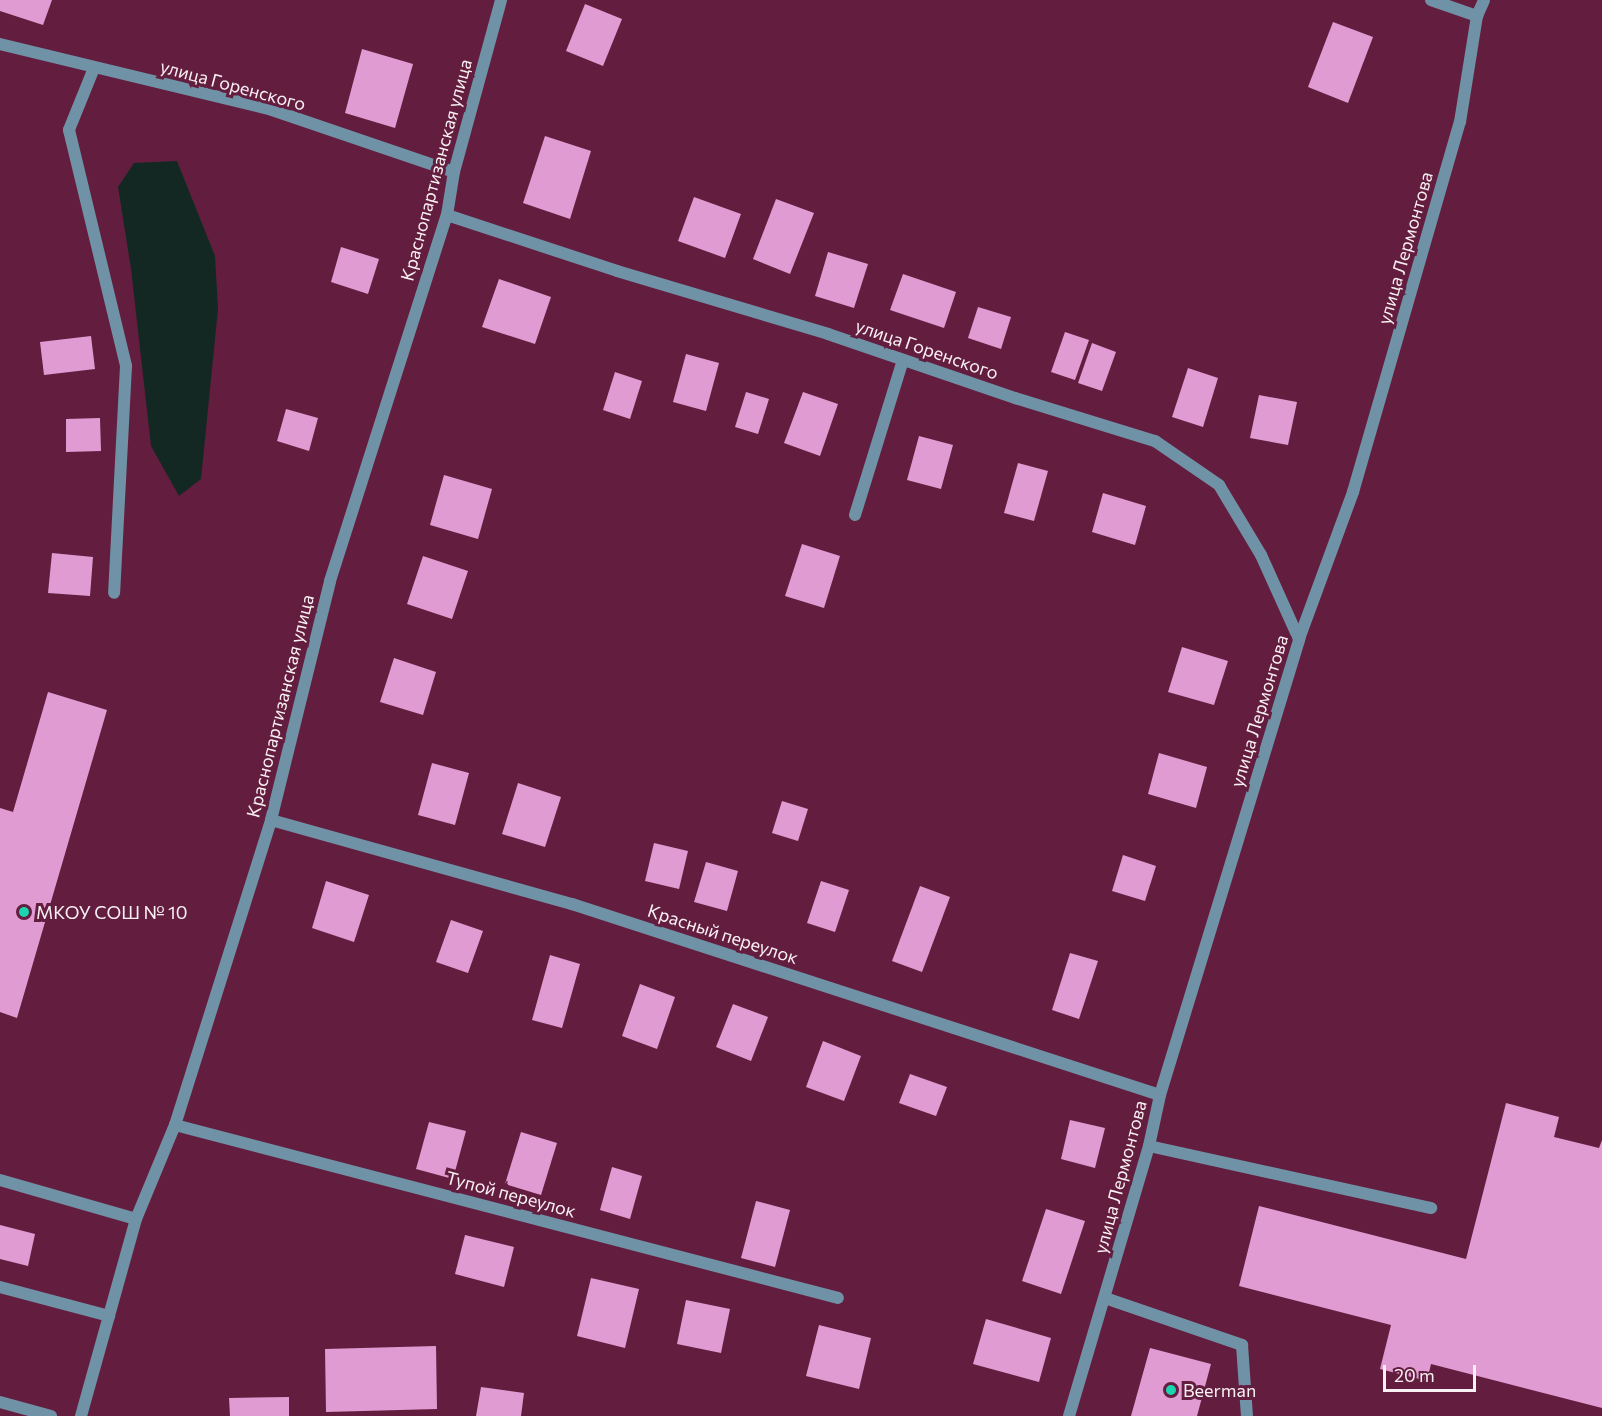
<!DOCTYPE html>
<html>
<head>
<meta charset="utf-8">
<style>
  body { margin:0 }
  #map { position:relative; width:1602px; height:1416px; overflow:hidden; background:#631e3f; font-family:Commissioner,sans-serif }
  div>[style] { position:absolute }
  .water>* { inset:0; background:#142823 }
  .building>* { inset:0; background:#e09cd2 }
  .service>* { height:12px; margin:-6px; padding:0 6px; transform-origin:6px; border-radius:6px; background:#7092a6 }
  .minor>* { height:12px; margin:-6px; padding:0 6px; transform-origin:6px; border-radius:6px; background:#7092a6 }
  .dots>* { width:16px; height:16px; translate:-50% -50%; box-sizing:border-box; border:3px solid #631e3f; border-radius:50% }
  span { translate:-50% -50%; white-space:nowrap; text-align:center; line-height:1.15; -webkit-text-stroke:6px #631e3f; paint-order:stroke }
  .street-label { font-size:18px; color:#f9f0f3 }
  .poi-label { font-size:18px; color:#f9f0f3 }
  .left { translate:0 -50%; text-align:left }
  .scale { position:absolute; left:1383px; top:1365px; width:93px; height:27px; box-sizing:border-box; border:3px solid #f9f0f3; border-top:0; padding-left:8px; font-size:18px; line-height:21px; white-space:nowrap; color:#f9f0f3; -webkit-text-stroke:4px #631e3f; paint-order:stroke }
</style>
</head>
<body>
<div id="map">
  <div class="water">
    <i style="clip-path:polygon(177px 161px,215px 256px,218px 309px,201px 479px,179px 496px,151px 446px,131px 269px,118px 187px,134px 163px)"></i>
  </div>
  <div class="building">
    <i style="clip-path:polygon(0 0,52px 0,43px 25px,0 11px)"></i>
    <i style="clip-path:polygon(585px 4px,622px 19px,603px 66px,566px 51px)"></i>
    <i style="clip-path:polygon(1333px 22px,1373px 37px,1348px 103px,1308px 87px)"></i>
    <i style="clip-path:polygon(362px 49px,413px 64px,395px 128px,345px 113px)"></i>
    <i style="clip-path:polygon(545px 136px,591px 151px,570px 219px,523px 203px)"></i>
    <i style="clip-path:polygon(694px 197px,741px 214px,725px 258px,678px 241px)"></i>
    <i style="clip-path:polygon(776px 199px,814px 213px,790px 274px,753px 259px)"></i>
    <i style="clip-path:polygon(341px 247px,379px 259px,368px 294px,331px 282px)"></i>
    <i style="clip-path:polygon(828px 252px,868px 264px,854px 308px,815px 296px)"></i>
    <i style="clip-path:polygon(903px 274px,956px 292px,944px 328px,890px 310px)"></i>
    <i style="clip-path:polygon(499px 279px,551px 297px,535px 344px,482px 327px)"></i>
    <i style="clip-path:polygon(978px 307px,1011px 317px,1001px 349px,968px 338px)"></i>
    <i style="clip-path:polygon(1065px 332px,1089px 340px,1075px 380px,1051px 372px)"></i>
    <i style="clip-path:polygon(91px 336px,95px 369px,44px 375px,40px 342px)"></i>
    <i style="clip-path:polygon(1092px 343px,1116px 352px,1102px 391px,1078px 383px)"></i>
    <i style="clip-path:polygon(686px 354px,719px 363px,706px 411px,673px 402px)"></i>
    <i style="clip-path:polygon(1188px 368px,1218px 378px,1203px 427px,1172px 417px)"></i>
    <i style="clip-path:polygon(615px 372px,642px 381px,630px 419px,603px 410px)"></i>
    <i style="clip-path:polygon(746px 392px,769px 399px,758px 434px,735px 427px)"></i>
    <i style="clip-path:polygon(803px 392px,838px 404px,820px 456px,784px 443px)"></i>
    <i style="clip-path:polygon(1259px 395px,1297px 402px,1288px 445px,1250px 438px)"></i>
    <i style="clip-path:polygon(286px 409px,318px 418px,309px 451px,277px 441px)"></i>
    <i style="clip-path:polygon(100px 418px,101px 451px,66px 452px,66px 419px)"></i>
    <i style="clip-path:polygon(919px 436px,953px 445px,941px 489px,907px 480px)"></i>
    <i style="clip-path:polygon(1018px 463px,1048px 471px,1034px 521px,1004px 513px)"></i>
    <i style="clip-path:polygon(444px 475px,492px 489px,478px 539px,430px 525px)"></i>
    <i style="clip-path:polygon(1103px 493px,1146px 506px,1135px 545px,1092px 532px)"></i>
    <i style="clip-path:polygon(802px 544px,840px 556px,824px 608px,785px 596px)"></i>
    <i style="clip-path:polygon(52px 553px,93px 557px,90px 596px,48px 593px)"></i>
    <i style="clip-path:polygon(423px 556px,468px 571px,452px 619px,407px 604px)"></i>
    <i style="clip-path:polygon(1182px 647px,1228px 661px,1214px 705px,1168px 692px)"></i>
    <i style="clip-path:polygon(394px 658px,436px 672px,423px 715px,380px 702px)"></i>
    <i style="clip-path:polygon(48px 692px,107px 710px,17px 1018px,0 1012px,0 808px,13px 812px)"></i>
    <i style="clip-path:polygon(1159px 753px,1207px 767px,1196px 808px,1148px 794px)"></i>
    <i style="clip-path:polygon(432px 763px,469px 773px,455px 825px,418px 815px)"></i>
    <i style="clip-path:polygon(518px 783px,561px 797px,545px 847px,502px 834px)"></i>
    <i style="clip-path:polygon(782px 801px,808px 809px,798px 841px,772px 833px)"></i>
    <i style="clip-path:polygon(654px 843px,688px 851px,679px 889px,645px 881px)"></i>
    <i style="clip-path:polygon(1123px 855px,1156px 866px,1145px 901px,1112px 891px)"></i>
    <i style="clip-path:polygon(706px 862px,738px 871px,727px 911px,694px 902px)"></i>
    <i style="clip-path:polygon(326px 881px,369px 895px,354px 942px,312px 928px)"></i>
    <i style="clip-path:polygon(821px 881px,849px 890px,835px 932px,807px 923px)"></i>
    <i style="clip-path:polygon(920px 886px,950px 897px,922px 972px,892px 961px)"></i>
    <i style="clip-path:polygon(451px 920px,483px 931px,468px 973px,436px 962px)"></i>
    <i style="clip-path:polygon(1070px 953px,1098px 961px,1079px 1019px,1052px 1010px)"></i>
    <i style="clip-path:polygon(550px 955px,580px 964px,562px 1028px,532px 1020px)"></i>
    <i style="clip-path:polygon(640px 984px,675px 997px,657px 1049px,622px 1036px)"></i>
    <i style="clip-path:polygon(733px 1004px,768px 1017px,751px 1061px,716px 1047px)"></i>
    <i style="clip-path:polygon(823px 1041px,861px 1056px,844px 1101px,806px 1087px)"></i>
    <i style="clip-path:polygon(910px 1074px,947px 1087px,936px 1116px,899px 1103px)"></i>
    <i style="clip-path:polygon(1506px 1103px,1559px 1117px,1554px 1137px,1599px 1148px,1602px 1140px,1602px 1408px,1431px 1364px,1427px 1381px,1380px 1369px,1391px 1325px,1239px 1286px,1259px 1206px,1466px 1259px)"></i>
    <i style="clip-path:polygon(1070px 1120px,1105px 1128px,1095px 1168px,1061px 1159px)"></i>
    <i style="clip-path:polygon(429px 1122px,466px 1131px,453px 1179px,416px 1169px)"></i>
    <i style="clip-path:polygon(521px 1132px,557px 1143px,541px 1195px,505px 1184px)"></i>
    <i style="clip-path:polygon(612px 1167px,642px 1176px,630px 1219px,600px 1210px)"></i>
    <i style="clip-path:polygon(756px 1201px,790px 1210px,775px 1267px,741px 1258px)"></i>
    <i style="clip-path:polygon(1046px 1209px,1085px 1221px,1061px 1294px,1022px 1281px)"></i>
    <i style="clip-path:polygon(0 1225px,35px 1234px,28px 1266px,0 1259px)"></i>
    <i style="clip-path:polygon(465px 1235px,514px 1247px,504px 1287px,455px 1274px)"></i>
    <i style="clip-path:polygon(591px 1278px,639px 1289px,625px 1348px,577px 1336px)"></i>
    <i style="clip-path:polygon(686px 1300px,730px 1309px,721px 1353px,677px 1344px)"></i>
    <i style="clip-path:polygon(986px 1319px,1051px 1338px,1039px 1382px,973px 1364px)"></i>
    <i style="clip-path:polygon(819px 1325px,871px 1338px,859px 1389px,806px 1376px)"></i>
    <i style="clip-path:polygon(436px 1346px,437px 1409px,326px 1412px,325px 1349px)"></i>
    <i style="clip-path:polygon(1150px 1348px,1211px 1364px,1197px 1416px,1131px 1416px)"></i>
    <i style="clip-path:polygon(481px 1387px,524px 1393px,521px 1416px,476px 1416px)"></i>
    <i style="clip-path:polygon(289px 1397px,289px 1416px,230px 1416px,229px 1398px)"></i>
  </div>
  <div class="service">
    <i style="left:94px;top:68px;width:67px;rotate:112deg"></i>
    <i style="left:69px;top:130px;width:243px;rotate:76.4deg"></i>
    <i style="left:126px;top:366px;width:227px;rotate:93deg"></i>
    <i style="left:855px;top:515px;width:162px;rotate:-72.8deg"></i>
    <i style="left:1149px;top:1146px;width:289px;rotate:12.4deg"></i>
    <i style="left:0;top:1287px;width:113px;rotate:14.9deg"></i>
    <i style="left:1105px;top:1298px;width:145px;rotate:18.9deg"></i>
    <i style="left:1242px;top:1345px;width:71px;rotate:86deg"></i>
    <i style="left:0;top:1402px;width:53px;rotate:15.4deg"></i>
  </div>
  <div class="minor">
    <i style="left:1431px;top:0;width:49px;rotate:19.2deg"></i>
    <i style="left:0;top:44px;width:280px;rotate:13.6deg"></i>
    <i style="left:272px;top:110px;width:192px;rotate:18.8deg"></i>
    <i style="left:447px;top:215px;width:179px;rotate:18.2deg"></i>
    <i style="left:617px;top:271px;width:220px;rotate:16.6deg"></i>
    <i style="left:828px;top:334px;width:198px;rotate:18.9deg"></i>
    <i style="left:1015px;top:398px;width:146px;rotate:17.1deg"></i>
    <i style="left:1155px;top:441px;width:78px;rotate:34.5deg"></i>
    <i style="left:1219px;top:485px;width:82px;rotate:59deg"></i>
    <i style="left:1261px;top:555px;width:92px;rotate:65.7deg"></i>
    <i style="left:271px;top:820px;width:313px;rotate:15.6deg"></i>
    <i style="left:572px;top:904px;width:618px;rotate:18deg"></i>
    <i style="left:175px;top:1125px;width:685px;rotate:14.62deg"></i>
    <i style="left:0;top:1180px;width:141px;rotate:16deg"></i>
    <i style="left:81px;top:1416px;width:205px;rotate:-74.4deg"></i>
    <i style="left:136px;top:1219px;width:102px;rotate:-67.5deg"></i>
    <i style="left:175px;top:1125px;width:320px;rotate:-72.5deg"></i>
    <i style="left:271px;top:820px;width:246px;rotate:-76.1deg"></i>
    <i style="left:330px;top:581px;width:384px;rotate:-72.3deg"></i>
    <i style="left:447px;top:215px;width:44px;rotate:-80.8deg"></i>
    <i style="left:454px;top:172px;width:178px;rotate:-74.7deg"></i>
    <i style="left:1069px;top:1416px;width:282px;rotate:-73.5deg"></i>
    <i style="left:1149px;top:1146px;width:52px;rotate:-77.8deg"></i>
    <i style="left:1160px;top:1095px;width:477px;rotate:-73deg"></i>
    <i style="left:1299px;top:639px;width:157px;rotate:-69.8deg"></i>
    <i style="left:1353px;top:492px;width:385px;rotate:-73.9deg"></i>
    <i style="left:1460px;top:122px;width:107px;rotate:-80.9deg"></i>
    <i style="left:1477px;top:16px;width:17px;rotate:-66deg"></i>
  </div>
  <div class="dots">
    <i style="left:24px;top:912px;background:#1bd5b1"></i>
    <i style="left:1171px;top:1390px;background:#1bd5b1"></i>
  </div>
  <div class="street-label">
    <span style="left:233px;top:85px;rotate:15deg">улица Горенского</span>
    <span style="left:436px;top:170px;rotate:-75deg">Краснопартизанская улица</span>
    <span style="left:1405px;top:248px;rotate:-74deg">улица Лермонтова</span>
    <span style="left:927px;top:349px;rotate:19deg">улица Горенского</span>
    <span style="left:280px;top:706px;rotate:-76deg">Краснопартизанская улица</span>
    <span style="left:1259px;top:711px;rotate:-73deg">улица Лермонтова</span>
    <span style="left:723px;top:934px;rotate:18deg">Красный переулок</span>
    <span style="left:1120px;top:1177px;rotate:-75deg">улица Лермонтова</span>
    <span style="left:511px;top:1194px;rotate:15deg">Тупой переулок</span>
  </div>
  <div class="poi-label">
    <span class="left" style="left:36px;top:912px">МКОУ СОШ № 10</span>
    <span class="left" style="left:1183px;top:1390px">Beerman</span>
  </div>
  <div class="scale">20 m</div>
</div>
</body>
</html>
